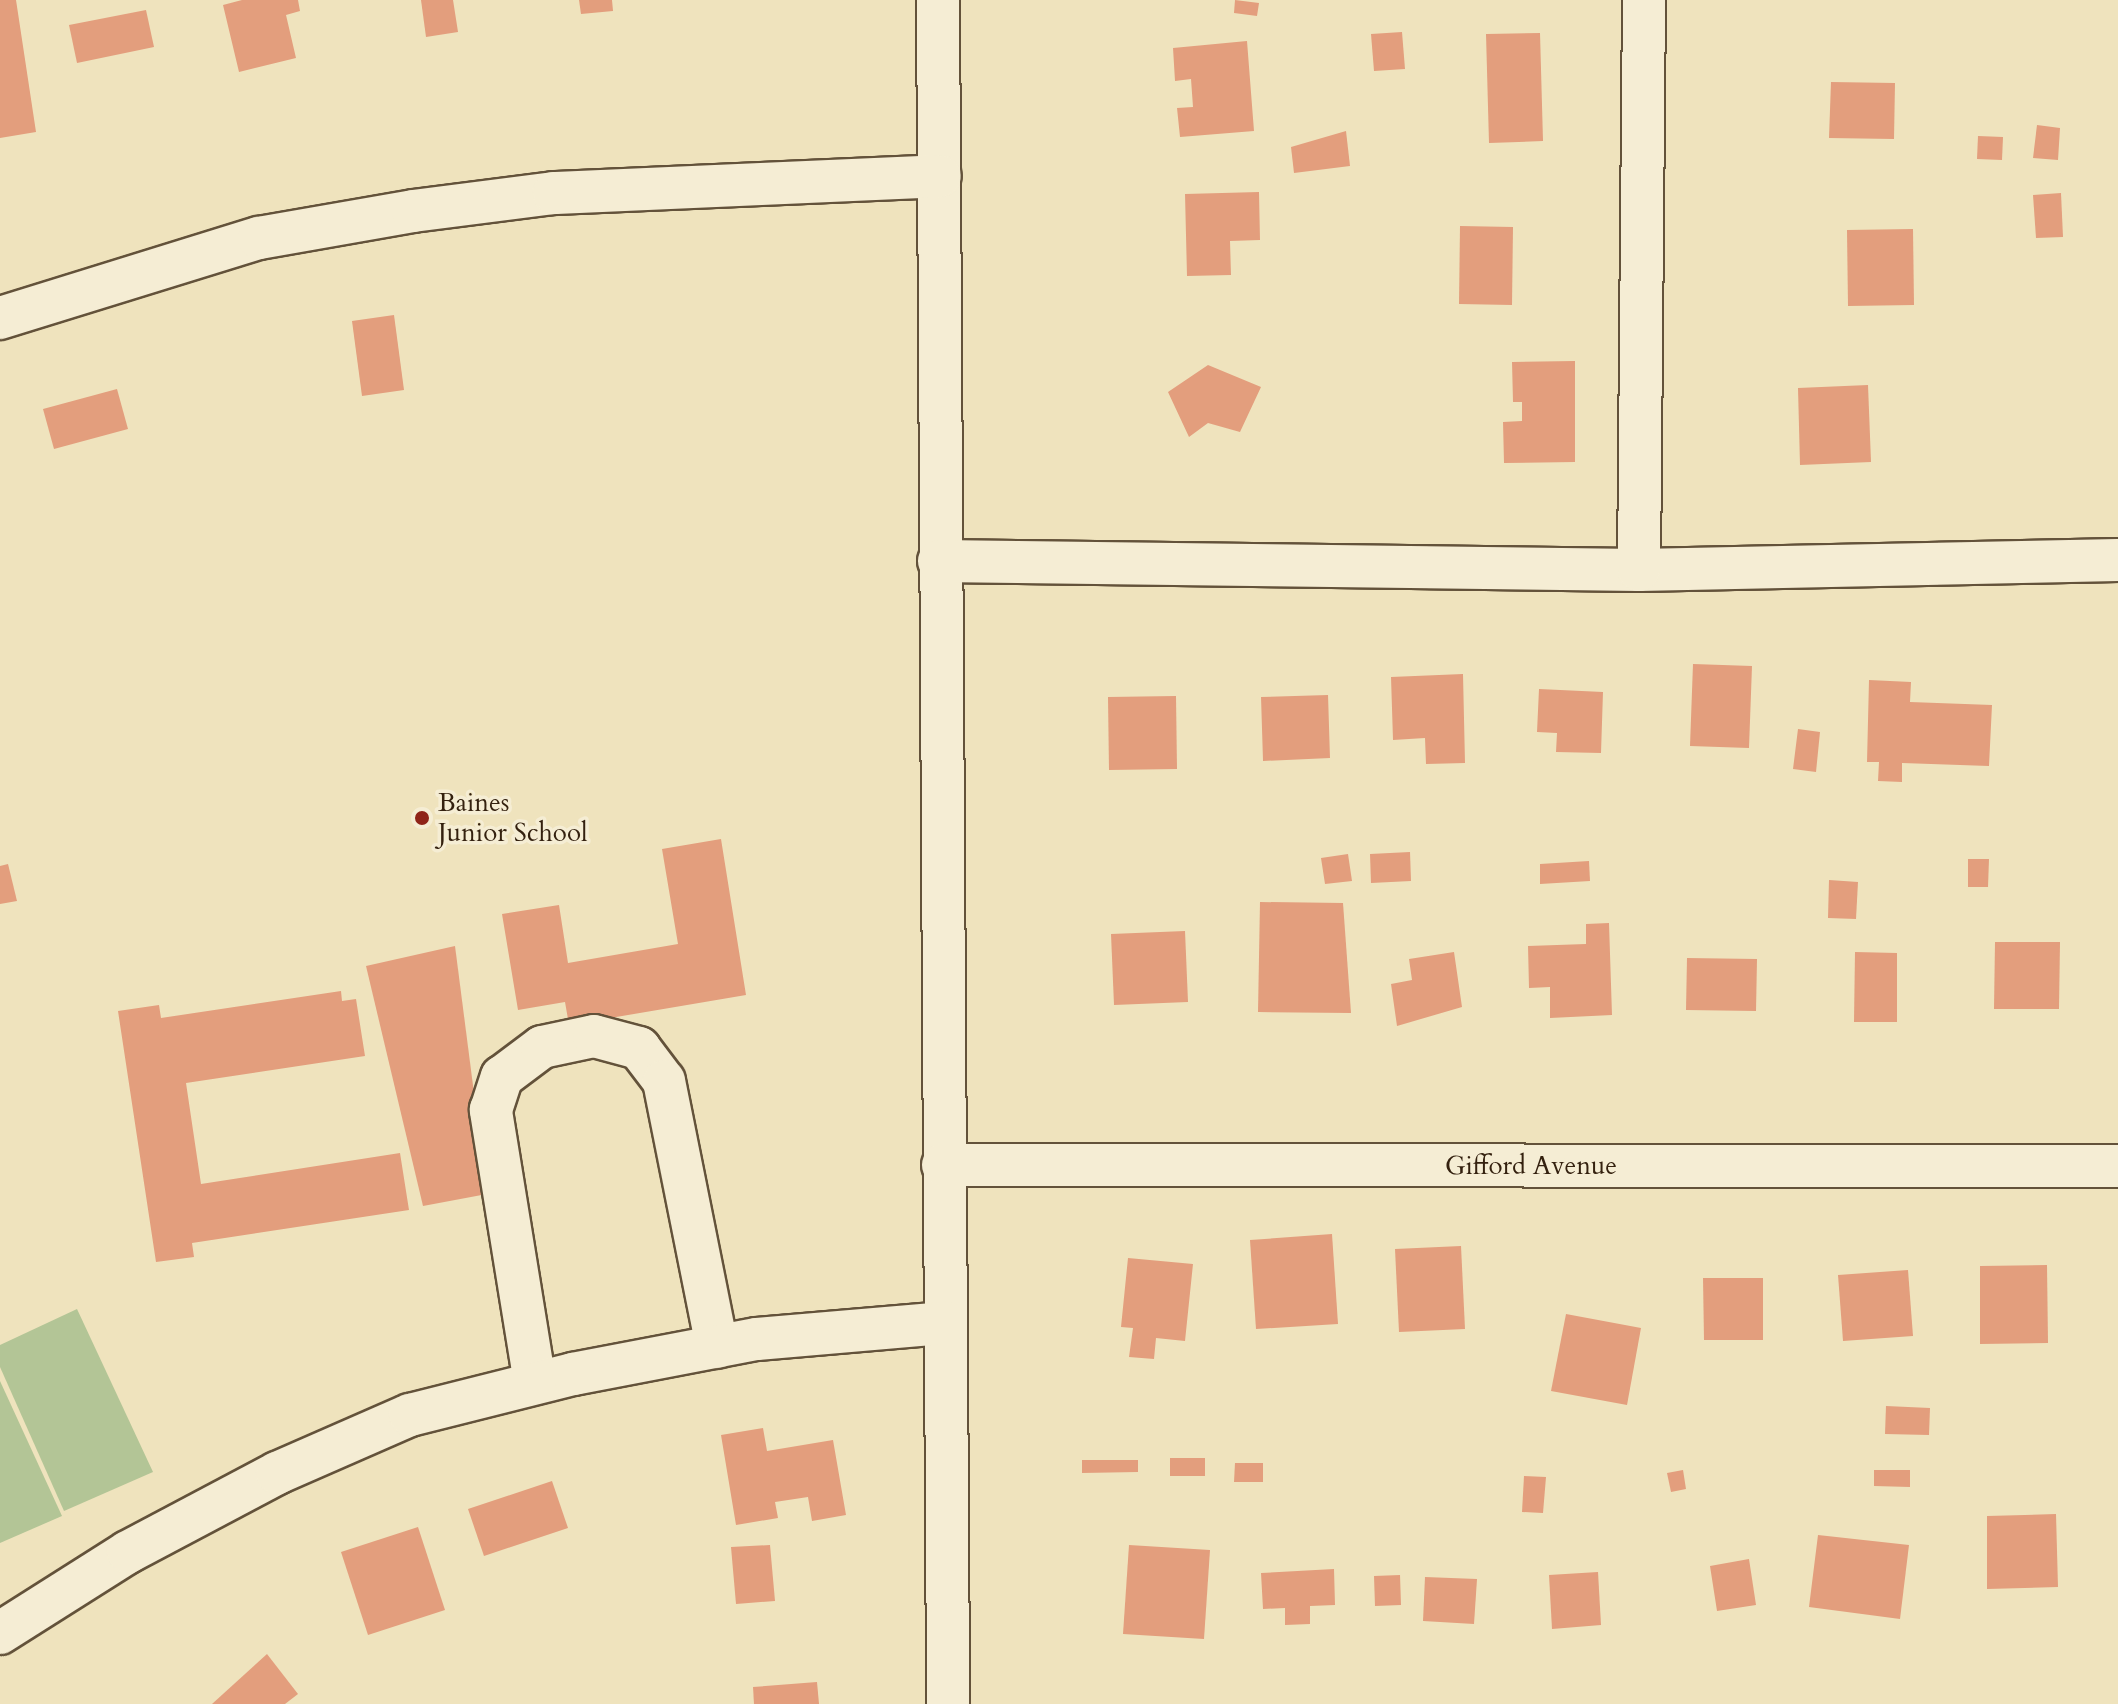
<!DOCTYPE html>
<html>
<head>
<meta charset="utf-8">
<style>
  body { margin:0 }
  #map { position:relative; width:2118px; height:1704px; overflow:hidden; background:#efe3bd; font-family:Cardo,serif }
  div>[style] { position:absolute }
  .green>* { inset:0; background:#b3c596 }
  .building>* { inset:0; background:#e39e7d }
  .roads { filter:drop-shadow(2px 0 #63523a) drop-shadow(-2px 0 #63523a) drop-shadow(0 2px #63523a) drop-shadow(0 -2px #63523a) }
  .minor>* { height:42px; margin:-21px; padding:0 21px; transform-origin:21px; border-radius:21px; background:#f5edd4 }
  .dots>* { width:22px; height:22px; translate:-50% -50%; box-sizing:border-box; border:4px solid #f5edd4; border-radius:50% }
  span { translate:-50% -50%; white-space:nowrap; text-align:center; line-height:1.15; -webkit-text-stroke:7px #f5edd4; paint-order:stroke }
  .poi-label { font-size:26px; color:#34210f }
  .left { translate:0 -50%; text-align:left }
  .street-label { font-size:26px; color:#34210f }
</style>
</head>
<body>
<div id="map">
  <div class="green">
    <i style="clip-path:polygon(77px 1309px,153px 1472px,64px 1511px,0 1367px,0 1345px)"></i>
    <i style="clip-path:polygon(0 1381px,62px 1516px,0 1543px)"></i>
  </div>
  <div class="building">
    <i style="clip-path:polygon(0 0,16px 0,36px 132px,0 138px)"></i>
    <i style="clip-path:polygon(242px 0,298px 0,300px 11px,286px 15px,296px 58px,239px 72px,223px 5px)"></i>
    <i style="clip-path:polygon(421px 0,453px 0,458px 32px,426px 37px)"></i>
    <i style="clip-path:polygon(579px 0,612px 0,613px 11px,581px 14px)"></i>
    <i style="clip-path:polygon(1235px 0,1259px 3px,1257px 16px,1234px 13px)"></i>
    <i style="clip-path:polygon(146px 10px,154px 47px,77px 63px,69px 25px)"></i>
    <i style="clip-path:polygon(1402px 32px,1405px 69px,1374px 71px,1371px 34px)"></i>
    <i style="clip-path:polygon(1540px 33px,1543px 141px,1489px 143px,1486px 34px)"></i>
    <i style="clip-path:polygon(1247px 41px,1254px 131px,1180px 137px,1177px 108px,1193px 107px,1191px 79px,1175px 81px,1173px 48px)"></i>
    <i style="clip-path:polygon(1831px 82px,1895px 83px,1894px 139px,1829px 138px)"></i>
    <i style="clip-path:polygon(2037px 125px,2060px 128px,2058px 160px,2033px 158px)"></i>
    <i style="clip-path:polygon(1346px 131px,1350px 166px,1294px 173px,1291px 147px)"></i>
    <i style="clip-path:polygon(1978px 136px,2003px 137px,2002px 160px,1977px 159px)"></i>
    <i style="clip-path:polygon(1259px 192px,1260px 240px,1230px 241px,1231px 275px,1187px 276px,1185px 194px)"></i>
    <i style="clip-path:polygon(2061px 193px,2063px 237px,2036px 238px,2033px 195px)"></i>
    <i style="clip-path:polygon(1460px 226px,1513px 227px,1512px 305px,1459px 304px)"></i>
    <i style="clip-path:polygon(1913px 229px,1914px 305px,1848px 306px,1847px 230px)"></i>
    <i style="clip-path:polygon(394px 315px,404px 390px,362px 396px,352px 321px)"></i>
    <i style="clip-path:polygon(1575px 361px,1575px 462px,1504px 463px,1503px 422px,1522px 421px,1522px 402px,1513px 402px,1512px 362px)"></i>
    <i style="clip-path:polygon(1208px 365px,1261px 387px,1240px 432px,1208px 423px,1189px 437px,1168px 392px)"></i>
    <i style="clip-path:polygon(1868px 385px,1871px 462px,1800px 465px,1798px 388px)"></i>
    <i style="clip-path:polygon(117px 389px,128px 429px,54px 449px,43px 409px)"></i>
    <i style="clip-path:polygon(1693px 664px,1752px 666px,1749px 748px,1690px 746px)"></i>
    <i style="clip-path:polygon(1463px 674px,1465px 763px,1426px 764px,1425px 738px,1393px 740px,1391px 677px)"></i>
    <i style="clip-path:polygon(1869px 680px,1911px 682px,1910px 702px,1992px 705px,1989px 766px,1902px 763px,1902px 782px,1878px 781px,1879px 762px,1867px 762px)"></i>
    <i style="clip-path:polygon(1539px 689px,1603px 692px,1601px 753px,1556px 752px,1557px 733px,1537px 732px)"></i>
    <i style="clip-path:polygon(1328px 695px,1330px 758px,1263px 761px,1261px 697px)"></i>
    <i style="clip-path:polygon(1176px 696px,1177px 769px,1109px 770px,1108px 697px)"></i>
    <i style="clip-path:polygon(1798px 729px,1820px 732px,1816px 772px,1793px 769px)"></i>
    <i style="clip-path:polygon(721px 839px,746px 995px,569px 1025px,565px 1002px,518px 1010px,502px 914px,559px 905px,568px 963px,678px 944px,662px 849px)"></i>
    <i style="clip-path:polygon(1410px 852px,1411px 881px,1371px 883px,1370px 854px)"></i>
    <i style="clip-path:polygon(1348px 854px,1352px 881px,1325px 884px,1321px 858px)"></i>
    <i style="clip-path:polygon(1968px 859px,1989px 859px,1988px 887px,1968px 887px)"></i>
    <i style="clip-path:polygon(1589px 861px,1590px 881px,1540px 884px,1540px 864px)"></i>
    <i style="clip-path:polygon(8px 864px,17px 901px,0 904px,0 866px)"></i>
    <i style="clip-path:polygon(1829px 880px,1858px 882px,1856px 919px,1828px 918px)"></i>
    <i style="clip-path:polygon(1260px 902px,1343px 903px,1351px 1013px,1258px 1012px)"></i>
    <i style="clip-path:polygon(1609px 923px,1612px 1015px,1550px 1018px,1550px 987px,1529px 988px,1528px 946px,1586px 944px,1586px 924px)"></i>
    <i style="clip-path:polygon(1185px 931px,1188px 1002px,1114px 1005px,1111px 934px)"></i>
    <i style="clip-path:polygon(1995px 942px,2060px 942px,2059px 1009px,1994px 1009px)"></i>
    <i style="clip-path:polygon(455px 946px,487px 1194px,423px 1206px,366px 966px)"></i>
    <i style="clip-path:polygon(1454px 952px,1462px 1007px,1397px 1026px,1391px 984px,1412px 980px,1409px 959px)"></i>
    <i style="clip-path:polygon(1855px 952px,1897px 953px,1897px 1022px,1854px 1022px)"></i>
    <i style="clip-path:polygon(1687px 958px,1757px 959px,1756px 1011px,1686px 1010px)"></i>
    <i style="clip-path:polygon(341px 991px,342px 1001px,356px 999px,365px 1056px,186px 1083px,201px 1184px,400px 1153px,409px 1210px,192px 1243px,194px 1257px,156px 1262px,118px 1011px,159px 1005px,161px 1018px)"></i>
    <i style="clip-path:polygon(1332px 1234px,1338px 1324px,1256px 1329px,1250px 1240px)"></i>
    <i style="clip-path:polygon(1461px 1246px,1465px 1329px,1399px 1332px,1395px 1249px)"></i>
    <i style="clip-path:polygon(1128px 1258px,1193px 1264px,1185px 1341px,1156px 1338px,1154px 1359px,1129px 1357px,1133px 1328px,1121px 1327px)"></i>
    <i style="clip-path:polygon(2047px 1265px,2048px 1343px,1980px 1344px,1980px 1266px)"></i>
    <i style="clip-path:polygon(1908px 1270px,1913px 1336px,1843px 1341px,1838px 1275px)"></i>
    <i style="clip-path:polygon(1703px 1278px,1763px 1278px,1763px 1340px,1704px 1340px)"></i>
    <i style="clip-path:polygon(1566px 1314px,1641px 1328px,1627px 1405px,1551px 1391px)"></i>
    <i style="clip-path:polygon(1886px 1406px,1930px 1408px,1929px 1435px,1885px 1434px)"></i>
    <i style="clip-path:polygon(763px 1428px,767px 1451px,833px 1440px,846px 1515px,812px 1521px,808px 1497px,775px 1502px,778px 1518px,736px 1525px,721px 1435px)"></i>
    <i style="clip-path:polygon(1170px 1458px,1205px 1458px,1205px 1476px,1170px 1476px)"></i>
    <i style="clip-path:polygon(1082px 1460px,1138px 1460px,1138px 1472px,1082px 1473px)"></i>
    <i style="clip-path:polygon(1235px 1463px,1263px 1463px,1263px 1482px,1234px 1482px)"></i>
    <i style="clip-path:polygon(1683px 1470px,1686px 1489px,1671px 1492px,1667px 1473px)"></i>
    <i style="clip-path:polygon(1874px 1470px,1910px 1470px,1910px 1487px,1874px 1486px)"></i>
    <i style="clip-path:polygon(1524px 1476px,1546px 1477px,1543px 1513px,1522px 1512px)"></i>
    <i style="clip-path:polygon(552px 1481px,568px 1528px,484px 1556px,468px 1509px)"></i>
    <i style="clip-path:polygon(2056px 1514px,2058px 1587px,1987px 1589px,1987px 1516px)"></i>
    <i style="clip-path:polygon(418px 1527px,445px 1610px,368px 1635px,341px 1552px)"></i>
    <i style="clip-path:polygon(1818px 1535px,1909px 1545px,1900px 1619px,1809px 1607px)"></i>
    <i style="clip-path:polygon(770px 1545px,775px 1601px,736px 1604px,731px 1547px)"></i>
    <i style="clip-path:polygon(1129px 1545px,1210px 1550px,1204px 1639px,1123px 1634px)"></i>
    <i style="clip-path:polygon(1749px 1559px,1756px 1605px,1717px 1611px,1710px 1566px)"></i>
    <i style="clip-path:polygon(1334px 1569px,1335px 1605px,1310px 1606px,1310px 1624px,1285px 1625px,1285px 1608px,1263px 1609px,1261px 1573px)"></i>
    <i style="clip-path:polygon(1598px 1572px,1601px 1625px,1552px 1629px,1549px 1575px)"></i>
    <i style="clip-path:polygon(1400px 1575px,1401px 1605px,1375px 1606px,1374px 1576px)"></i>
    <i style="clip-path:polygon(1425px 1577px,1477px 1579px,1474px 1624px,1423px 1621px)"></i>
    <i style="clip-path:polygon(267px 1654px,298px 1694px,285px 1704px,212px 1704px)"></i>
    <i style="clip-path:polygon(817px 1682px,819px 1704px,754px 1704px,753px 1687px)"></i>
  </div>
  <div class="roads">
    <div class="minor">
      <i style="left:938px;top:0;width:1704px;rotate:89.66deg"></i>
      <i style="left:0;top:318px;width:271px;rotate:-17.2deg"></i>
      <i style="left:259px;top:238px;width:156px;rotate:-9.9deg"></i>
      <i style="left:413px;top:211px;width:142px;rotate:-7.3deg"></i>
      <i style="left:554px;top:193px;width:386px;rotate:-2.5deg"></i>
      <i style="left:939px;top:561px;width:700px;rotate:0.74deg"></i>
      <i style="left:1639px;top:570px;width:479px;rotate:-1.2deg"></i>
      <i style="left:1639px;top:570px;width:570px;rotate:-89.5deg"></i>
      <i style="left:943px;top:1165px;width:1175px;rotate:0.05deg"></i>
      <i style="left:535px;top:1383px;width:277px;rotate:-99.2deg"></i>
      <i style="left:491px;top:1110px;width:35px;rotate:-72deg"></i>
      <i style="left:502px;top:1077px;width:50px;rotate:-36.9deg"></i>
      <i style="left:542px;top:1047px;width:53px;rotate:-11.9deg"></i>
      <i style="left:594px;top:1036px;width:47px;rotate:14.9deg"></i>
      <i style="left:639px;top:1048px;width:41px;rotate:52.9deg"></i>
      <i style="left:664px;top:1081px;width:271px;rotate:78.7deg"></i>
      <i style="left:0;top:1633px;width:151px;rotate:-32.3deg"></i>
      <i style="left:128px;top:1552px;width:169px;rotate:-27.9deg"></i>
      <i style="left:277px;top:1473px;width:145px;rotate:-23.6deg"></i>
      <i style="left:410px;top:1415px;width:168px;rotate:-14.1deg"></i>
      <i style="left:573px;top:1374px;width:187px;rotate:-10.8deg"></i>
      <i style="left:757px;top:1339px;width:189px;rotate:-4.9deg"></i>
    </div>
  </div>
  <div class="dots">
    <i style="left:422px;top:818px;background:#8f2418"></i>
  </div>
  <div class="poi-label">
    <span class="left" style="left:438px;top:818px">Baines<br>Junior School</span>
  </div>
  <div class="street-label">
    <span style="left:1531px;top:1166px">Gifford Avenue</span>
  </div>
</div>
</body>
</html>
